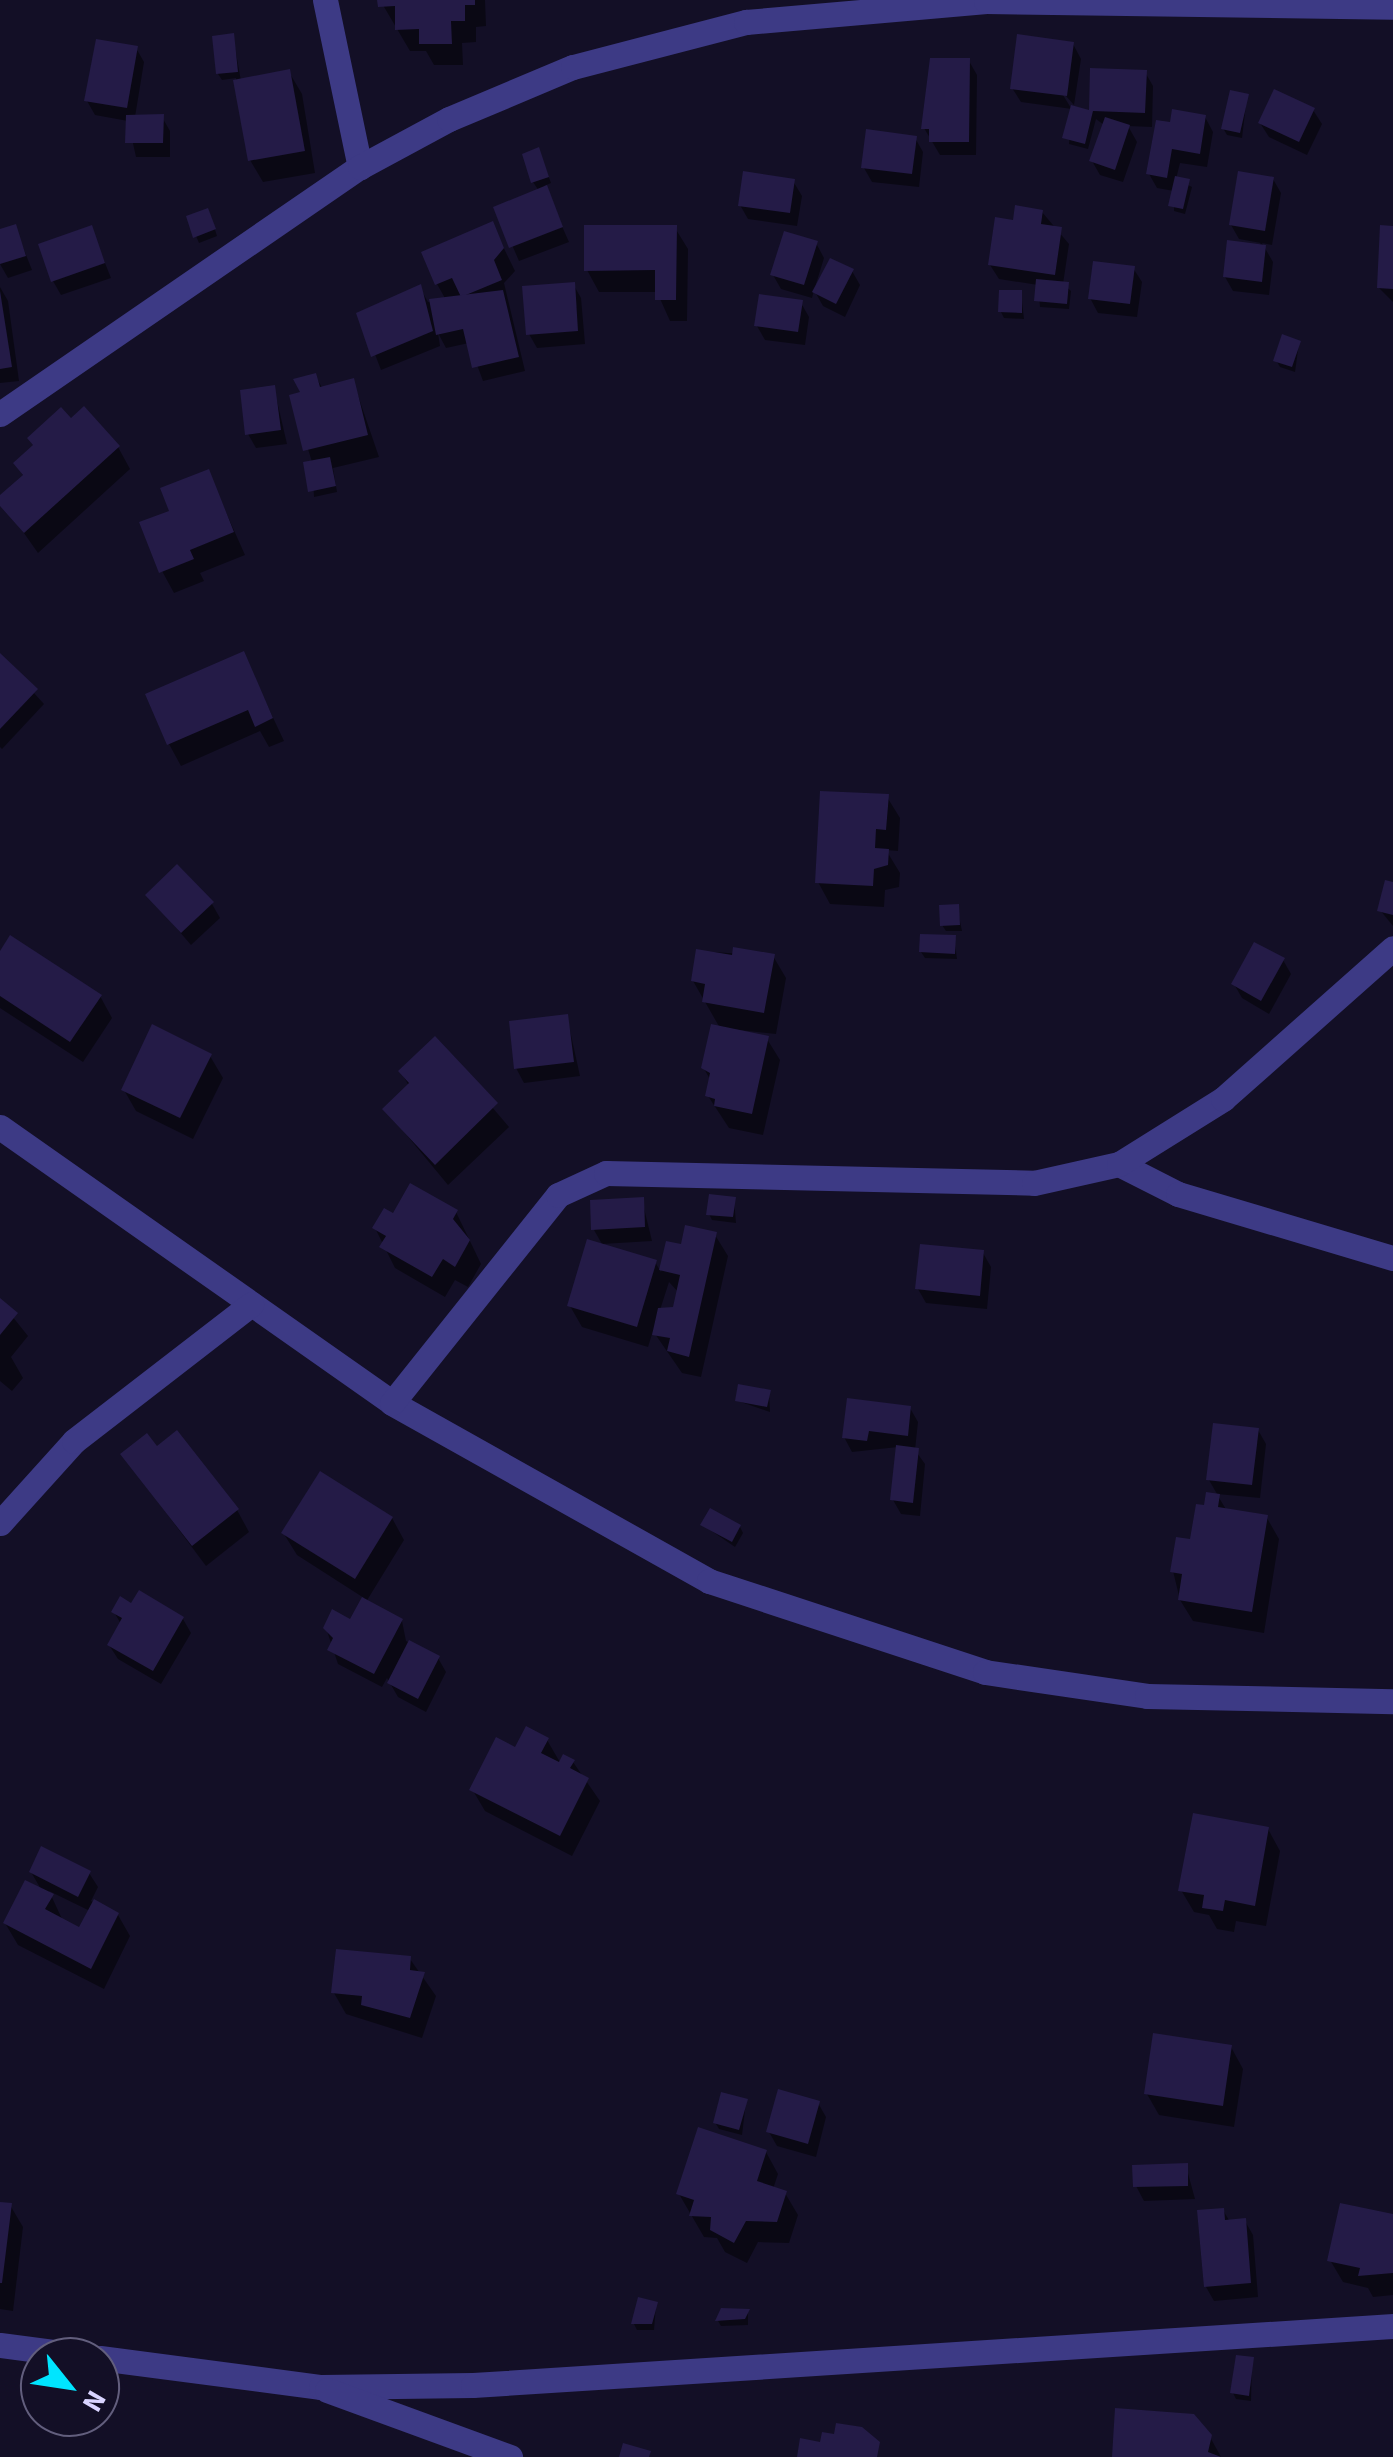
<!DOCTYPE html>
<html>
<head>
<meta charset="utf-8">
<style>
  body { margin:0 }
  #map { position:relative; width:1393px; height:2457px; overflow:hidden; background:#130f26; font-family:"Source Sans 3",sans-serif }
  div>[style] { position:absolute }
  .shadow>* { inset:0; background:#0007 }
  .building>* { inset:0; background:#241b47 }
  .minor>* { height:25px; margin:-12.5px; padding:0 12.5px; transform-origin:12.5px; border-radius:12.5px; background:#3d3a85 }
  span { translate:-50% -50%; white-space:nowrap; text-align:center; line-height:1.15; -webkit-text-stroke:10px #130f26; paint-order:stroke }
  .north { position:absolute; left:20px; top:2337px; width:100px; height:100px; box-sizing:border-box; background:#130f26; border:2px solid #625e7d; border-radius:50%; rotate:120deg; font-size:28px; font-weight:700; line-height:40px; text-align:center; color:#d9d4ff }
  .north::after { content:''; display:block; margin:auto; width:35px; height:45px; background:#00e5ff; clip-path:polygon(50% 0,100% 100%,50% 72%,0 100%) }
</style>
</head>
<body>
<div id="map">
  <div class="shadow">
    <i style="clip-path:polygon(380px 0,485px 0,486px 26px,476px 27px,476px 42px,462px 43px,463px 65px,434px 65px,426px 51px,410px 51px)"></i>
    <i style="clip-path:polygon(233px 36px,241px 81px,289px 72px,302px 94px,315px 173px,263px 182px,250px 160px,236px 78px,222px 80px,218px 74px)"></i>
    <i style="clip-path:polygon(1073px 44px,1081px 59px,1074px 105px,1058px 87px,1071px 108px,1091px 113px,1093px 70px,1145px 72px,1153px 86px,1152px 127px,1128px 126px,1137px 142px,1123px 182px,1100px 175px,1092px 161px,1104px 125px,1096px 119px,1088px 149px,1069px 144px,1072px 109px,1021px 102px,1012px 88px)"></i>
    <i style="clip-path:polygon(136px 48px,144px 62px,135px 117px,162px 117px,170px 131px,170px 157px,136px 157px,128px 121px,95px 115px,87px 101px)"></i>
    <i style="clip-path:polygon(969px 61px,977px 75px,976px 155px,940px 155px,924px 128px)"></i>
    <i style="clip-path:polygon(1247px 96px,1242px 138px,1227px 135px,1223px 128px)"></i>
    <i style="clip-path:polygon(1313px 110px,1322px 124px,1307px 155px,1269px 137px,1260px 123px)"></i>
    <i style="clip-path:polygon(1205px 117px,1213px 132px,1207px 167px,1180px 163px,1176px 179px,1192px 187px,1185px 214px,1174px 211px,1174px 191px,1157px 188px,1149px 174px,1172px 125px)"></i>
    <i style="clip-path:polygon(915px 138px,923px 152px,919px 187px,872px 182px,864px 168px)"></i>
    <i style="clip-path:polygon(541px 156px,551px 183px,544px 186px,569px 242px,519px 261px,496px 208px,539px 191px,533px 182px)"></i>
    <i style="clip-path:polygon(1273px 179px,1281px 193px,1272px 245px,1262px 243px,1273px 262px,1269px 295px,1233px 291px,1225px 277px,1261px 243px,1239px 239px,1231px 225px)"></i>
    <i style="clip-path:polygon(793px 181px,802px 196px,797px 226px,748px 219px,740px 205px)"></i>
    <i style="clip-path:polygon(1042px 212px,1069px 244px,1063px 284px,1071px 291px,1069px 309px,1040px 307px,1038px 285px,999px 279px,990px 265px,1015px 223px)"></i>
    <i style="clip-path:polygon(211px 217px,217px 236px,199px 243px,196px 236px)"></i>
    <i style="clip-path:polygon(492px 224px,515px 271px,504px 283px,525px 371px,483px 381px,469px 343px,446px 348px,438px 333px,440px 346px,381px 370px,360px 315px,420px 288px,428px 302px,446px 300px,437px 284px)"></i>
    <i style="clip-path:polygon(15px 227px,32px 270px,8px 278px,0 264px,0 232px)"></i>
    <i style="clip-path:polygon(91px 228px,111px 278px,61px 295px,53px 281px)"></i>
    <i style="clip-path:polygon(675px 228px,688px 249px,687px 321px,670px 321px,657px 292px,599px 292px,587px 270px)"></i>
    <i style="clip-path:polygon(1393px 228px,1393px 302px,1379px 288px)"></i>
    <i style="clip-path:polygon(816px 243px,824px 258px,816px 284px,852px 271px,860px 285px,845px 317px,823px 306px,814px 290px,812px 298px,781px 289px,773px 275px)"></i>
    <i style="clip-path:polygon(1133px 268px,1142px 282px,1137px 317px,1098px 313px,1090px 298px)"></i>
    <i style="clip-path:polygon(573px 284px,581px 298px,585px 344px,537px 348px,529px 334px)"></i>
    <i style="clip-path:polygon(0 287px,8px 301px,19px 381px,0 383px)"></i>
    <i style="clip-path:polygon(1021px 293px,1024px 319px,1004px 318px,1001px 312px)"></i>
    <i style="clip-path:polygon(801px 303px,809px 317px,805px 345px,765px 340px,757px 326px)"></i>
    <i style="clip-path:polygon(1299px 343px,1295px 372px,1280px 367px,1276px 360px)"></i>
    <i style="clip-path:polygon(315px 376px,323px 389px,353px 381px,379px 457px,333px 468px,337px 492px,314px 497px,312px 462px,292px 397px,304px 394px)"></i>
    <i style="clip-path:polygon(274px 388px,287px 444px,256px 448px,248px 434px)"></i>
    <i style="clip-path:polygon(71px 422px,118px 447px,130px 469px,38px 553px,0 499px,24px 477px,16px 464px)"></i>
    <i style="clip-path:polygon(208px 472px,245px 555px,200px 573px,204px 581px,174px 593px,162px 571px,172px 512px)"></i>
    <i style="clip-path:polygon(243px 654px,284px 741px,269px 747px,260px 731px,181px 766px,169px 744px)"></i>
    <i style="clip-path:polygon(0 656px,44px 704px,2px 749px,0 747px)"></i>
    <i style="clip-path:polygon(887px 797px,900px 818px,898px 851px,886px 850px,900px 873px,899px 887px,885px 890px,884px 907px,830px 904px,818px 882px)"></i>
    <i style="clip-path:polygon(1393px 884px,1393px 926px,1380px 910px)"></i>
    <i style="clip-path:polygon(148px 895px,212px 904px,220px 918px,191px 945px)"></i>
    <i style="clip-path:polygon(957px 907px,962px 931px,946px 931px,942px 925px)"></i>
    <i style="clip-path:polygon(954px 937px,957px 959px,925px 958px,921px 952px)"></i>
    <i style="clip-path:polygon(699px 951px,773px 956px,786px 978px,776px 1034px,720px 1028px,767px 1039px,780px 1060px,763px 1135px,729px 1128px,708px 1096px,711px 1081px,703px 1067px,720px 1028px,693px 981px)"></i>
    <i style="clip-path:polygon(0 956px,100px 996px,112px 1018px,83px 1062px,0 1008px)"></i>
    <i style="clip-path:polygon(1283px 960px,1291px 974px,1269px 1014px,1242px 998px,1234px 984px)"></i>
    <i style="clip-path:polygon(567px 1017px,580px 1076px,524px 1083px,516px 1068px)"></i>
    <i style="clip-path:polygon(435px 1040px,509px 1127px,448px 1185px,385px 1109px,409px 1086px,401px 1072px)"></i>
    <i style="clip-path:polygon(210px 1056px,223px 1078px,193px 1139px,136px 1111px,124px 1090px)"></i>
    <i style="clip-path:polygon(642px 1200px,652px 1241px,602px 1244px,594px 1230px)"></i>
    <i style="clip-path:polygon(734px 1200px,736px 1223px,712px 1220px,709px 1214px)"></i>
    <i style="clip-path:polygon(456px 1212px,481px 1264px,468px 1287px,455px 1280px,445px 1297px,395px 1268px,375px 1228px,394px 1216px)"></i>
    <i style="clip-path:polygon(evenodd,715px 1235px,728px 1256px,701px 1377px,682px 1373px,653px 1331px,648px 1347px,582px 1327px,570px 1306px,655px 1262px,661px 1272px,668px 1244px,682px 1247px,715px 1235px,669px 1282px,679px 1293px,675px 1310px,660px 1310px,669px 1282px)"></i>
    <i style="clip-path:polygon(983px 1253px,991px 1267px,987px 1309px,926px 1303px,918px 1289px)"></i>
    <i style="clip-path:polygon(0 1301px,28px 1336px,11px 1357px,23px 1378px,12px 1391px,0 1381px)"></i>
    <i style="clip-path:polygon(769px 1392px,770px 1412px,738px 1401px)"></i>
    <i style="clip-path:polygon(910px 1408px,918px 1422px,915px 1450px,925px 1464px,920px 1516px,901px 1514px,893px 1500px,898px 1447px,852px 1452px,844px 1437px)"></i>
    <i style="clip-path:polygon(1258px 1430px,1266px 1444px,1260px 1498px,1217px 1494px,1209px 1480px)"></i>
    <i style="clip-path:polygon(157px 1449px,237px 1510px,249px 1532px,206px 1566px,123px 1455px)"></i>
    <i style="clip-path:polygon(1218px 1496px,1227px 1511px,1267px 1518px,1279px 1539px,1264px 1633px,1193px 1621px,1180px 1600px,1173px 1571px)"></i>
    <i style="clip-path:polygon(392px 1518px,404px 1540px,366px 1602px,402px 1621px,406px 1641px,438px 1658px,446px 1672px,426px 1712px,398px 1697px,387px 1678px,382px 1687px,338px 1664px,326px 1628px,352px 1622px,364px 1598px,297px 1555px,284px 1534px)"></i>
    <i style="clip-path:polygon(703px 1525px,740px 1527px,743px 1533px,735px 1547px)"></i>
    <i style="clip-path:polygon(132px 1606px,183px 1619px,191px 1633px,161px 1684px,118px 1659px,109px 1645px,121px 1624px,114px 1612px)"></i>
    <i style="clip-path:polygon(547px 1740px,561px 1764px,573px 1762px,600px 1801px,572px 1856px,485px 1811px,472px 1789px,516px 1750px)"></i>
    <i style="clip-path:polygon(1268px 1829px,1280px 1851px,1266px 1926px,1236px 1921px,1234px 1932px,1217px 1929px,1209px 1915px,1194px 1912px,1181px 1890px)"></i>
    <i style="clip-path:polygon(evenodd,31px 1872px,89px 1873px,98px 1887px,91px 1901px,118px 1915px,130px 1936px,104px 1989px,18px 1945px,5px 1923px,42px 1891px,31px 1872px,49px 1891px,90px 1911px,81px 1930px,63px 1921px,49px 1891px)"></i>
    <i style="clip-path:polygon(410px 1959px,436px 1996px,422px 2038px,346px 2014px,334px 1993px)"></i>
    <i style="clip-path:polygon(1231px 2047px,1243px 2069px,1234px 2127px,1159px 2115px,1147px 2094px)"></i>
    <i style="clip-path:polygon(746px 2102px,742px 2135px,719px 2129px,715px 2122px)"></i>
    <i style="clip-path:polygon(818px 2103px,826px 2117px,816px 2157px,777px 2146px,769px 2132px)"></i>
    <i style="clip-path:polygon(766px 2152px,778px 2174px,773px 2189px,785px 2193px,798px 2215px,789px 2243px,758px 2242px,747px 2263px,725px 2252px,717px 2238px,704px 2237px,679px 2194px)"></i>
    <i style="clip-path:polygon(1186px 2166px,1195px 2199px,1144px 2201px,1136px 2186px)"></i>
    <i style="clip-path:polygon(0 2204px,10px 2205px,23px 2227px,13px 2311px,0 2309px)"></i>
    <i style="clip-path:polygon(1223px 2210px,1230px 2222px,1245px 2221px,1253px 2235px,1258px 2297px,1214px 2301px,1206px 2287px)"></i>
    <i style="clip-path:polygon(1393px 2217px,1393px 2295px,1373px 2297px,1368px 2288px,1343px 2282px,1330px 2260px)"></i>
    <i style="clip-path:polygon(656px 2305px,654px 2330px,637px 2330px,634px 2324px)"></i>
    <i style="clip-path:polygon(748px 2311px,748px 2325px,721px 2326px,718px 2321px)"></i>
    <i style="clip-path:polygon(1252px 2359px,1251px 2401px,1236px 2399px,1233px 2393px)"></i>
    <i style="clip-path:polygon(1210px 2437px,1221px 2457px,1114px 2457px)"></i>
  </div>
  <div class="building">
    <i style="clip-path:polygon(377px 0,475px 0,475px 5px,465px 5px,465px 21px,451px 21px,452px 44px,419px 44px,419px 29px,395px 30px,395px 6px,378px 7px)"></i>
    <i style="clip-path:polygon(234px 33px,238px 72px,216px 74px,212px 36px)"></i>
    <i style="clip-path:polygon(1017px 34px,1074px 42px,1067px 96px,1010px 89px)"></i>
    <i style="clip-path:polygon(96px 39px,138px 46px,127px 108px,84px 101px)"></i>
    <i style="clip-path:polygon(930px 58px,970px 58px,969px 142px,929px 142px,929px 129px,921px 129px)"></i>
    <i style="clip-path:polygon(1090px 68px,1147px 70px,1145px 113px,1093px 111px,1085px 144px,1062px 138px,1071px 105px,1089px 110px)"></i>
    <i style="clip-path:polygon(290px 69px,305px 151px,248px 161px,233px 80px)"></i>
    <i style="clip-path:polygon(1274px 89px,1315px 108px,1299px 142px,1258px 123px)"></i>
    <i style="clip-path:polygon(1230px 90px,1249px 94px,1240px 133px,1221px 129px)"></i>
    <i style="clip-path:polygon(1172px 109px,1206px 115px,1200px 154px,1172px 149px,1167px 178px,1146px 174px,1156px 120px,1170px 122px)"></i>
    <i style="clip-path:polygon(164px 114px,163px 143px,125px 143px,126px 115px)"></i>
    <i style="clip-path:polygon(1105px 117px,1130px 125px,1115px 170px,1089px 161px)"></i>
    <i style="clip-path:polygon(866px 129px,917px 136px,912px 174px,861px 168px)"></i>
    <i style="clip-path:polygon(539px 147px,549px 177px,531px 183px,522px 154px)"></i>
    <i style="clip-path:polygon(743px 171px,795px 179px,790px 213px,738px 206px)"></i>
    <i style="clip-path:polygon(1238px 171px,1274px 177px,1265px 231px,1229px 225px)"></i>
    <i style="clip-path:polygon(1175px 176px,1190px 179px,1183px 209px,1168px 206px)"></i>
    <i style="clip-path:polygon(547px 185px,563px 227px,509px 248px,493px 207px)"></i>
    <i style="clip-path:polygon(1015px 205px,1043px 210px,1041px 224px,1062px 227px,1055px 275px,988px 265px,995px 217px,1013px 220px)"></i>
    <i style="clip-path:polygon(208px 208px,216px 229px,193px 238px,186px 216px)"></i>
    <i style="clip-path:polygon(493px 221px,504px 248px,494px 260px,502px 280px,461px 297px,452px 278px,435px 285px,421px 252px)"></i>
    <i style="clip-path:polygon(16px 224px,26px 256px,0 264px,0 229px)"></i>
    <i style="clip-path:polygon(92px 225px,105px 263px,51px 282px,38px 244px)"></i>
    <i style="clip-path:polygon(584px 225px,677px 225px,676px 300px,655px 300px,655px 270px,584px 271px)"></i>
    <i style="clip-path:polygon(1380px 225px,1393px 226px,1393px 289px,1377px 288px)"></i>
    <i style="clip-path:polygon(784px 231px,818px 241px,804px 285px,770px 275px)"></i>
    <i style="clip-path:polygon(1227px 240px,1266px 245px,1262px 282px,1223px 277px)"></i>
    <i style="clip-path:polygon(830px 258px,854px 269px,836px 304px,812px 292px)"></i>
    <i style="clip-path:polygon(1093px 261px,1135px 266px,1130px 304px,1088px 299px)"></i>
    <i style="clip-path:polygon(1036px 279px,1069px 282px,1067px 304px,1034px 301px)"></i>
    <i style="clip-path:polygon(575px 282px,578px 331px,526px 335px,522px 286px)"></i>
    <i style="clip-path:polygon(421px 284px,433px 331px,371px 357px,356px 313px)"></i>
    <i style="clip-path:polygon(503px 290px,519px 357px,472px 368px,463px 329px,436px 335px,429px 299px)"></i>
    <i style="clip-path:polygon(999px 290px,1022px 290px,1022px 313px,998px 312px)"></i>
    <i style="clip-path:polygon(0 291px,12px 367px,0 369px)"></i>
    <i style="clip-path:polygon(759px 294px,803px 300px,798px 332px,754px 326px)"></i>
    <i style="clip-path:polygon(1282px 334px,1301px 341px,1292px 367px,1273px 361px)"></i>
    <i style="clip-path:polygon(316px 373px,320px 387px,354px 378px,368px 435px,303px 451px,289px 395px,300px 392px,293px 379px)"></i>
    <i style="clip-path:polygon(275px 385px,281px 430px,245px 435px,240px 390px)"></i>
    <i style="clip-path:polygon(84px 406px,120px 446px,24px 533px,0 506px,0 495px,23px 475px,13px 463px,33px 445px,27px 438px,61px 407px,71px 418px)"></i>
    <i style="clip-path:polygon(330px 457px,336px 486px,308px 492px,303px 462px)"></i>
    <i style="clip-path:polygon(209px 469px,234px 532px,190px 550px,194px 559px,159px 573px,139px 522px,169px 511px,160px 488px)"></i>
    <i style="clip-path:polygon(244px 651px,273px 718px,255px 727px,248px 710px,167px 745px,145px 694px)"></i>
    <i style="clip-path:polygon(0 653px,38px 689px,0 729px)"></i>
    <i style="clip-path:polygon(820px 791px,889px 794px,886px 830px,876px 829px,875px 848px,889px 849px,888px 865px,874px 869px,873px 886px,815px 883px)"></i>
    <i style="clip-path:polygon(177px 864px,214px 902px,181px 933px,145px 895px)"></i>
    <i style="clip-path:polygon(1385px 880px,1393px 882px,1393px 915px,1377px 911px)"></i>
    <i style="clip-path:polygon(959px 904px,960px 925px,940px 926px,939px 905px)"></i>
    <i style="clip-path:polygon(920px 934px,956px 935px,955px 954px,919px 952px)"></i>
    <i style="clip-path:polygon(10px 935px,102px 995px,70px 1042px,0 996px,0 951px)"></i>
    <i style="clip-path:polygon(1254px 942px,1285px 958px,1261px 1001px,1231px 984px)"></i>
    <i style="clip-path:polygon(733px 947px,775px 954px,764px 1013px,702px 1002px,705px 984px,691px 981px,696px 949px,732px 955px)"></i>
    <i style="clip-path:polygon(568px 1014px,574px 1062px,514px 1069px,509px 1021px)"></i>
    <i style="clip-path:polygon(152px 1024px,212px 1054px,180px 1118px,121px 1090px)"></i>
    <i style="clip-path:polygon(711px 1024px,769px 1036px,752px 1114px,714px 1106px,715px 1099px,705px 1096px,710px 1073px,701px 1068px)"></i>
    <i style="clip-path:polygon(435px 1036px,498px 1103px,435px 1165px,382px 1109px,409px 1083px,398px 1071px)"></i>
    <i style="clip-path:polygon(410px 1183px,458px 1210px,453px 1219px,470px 1240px,455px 1267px,443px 1259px,432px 1277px,379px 1247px,386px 1236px,372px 1228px,384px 1208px,393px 1213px)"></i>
    <i style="clip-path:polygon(709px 1194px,736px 1197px,733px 1217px,706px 1215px)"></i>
    <i style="clip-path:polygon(644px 1197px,645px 1227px,591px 1230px,590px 1200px)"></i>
    <i style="clip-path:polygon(685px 1225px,717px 1232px,689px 1357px,667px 1351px,670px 1338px,652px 1335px,658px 1308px,673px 1307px,680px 1275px,659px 1270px,666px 1241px,681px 1244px)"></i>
    <i style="clip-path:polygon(587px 1239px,657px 1260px,637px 1327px,567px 1306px)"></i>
    <i style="clip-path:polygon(920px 1244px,984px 1250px,980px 1296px,915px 1289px)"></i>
    <i style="clip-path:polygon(0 1298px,18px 1313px,0 1335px)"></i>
    <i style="clip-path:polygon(738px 1384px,771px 1390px,767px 1407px,735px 1401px)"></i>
    <i style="clip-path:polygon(847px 1398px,911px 1406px,908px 1436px,869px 1431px,867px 1441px,842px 1438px)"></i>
    <i style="clip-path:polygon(1213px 1423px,1259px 1428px,1252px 1485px,1206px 1480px)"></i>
    <i style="clip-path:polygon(177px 1430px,239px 1509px,192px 1546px,120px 1454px,147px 1433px,157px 1446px)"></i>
    <i style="clip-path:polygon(896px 1445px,919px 1448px,913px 1503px,890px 1500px)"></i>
    <i style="clip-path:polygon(320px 1471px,393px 1517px,355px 1579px,281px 1533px)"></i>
    <i style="clip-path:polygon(1206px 1492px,1220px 1494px,1218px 1507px,1268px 1515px,1252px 1612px,1178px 1600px,1182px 1574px,1170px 1572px,1176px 1537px,1190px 1539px,1196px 1504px,1204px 1505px)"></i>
    <i style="clip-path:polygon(710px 1508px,741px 1525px,732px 1542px,700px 1525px)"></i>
    <i style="clip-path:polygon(139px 1590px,184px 1617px,153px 1671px,107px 1645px,122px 1618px,111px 1612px,120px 1596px,131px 1603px)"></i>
    <i style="clip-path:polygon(362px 1597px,403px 1619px,374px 1674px,327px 1650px,333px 1638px,323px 1628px,332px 1609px,350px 1619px)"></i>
    <i style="clip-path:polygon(409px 1640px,440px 1656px,418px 1699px,387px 1683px)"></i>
    <i style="clip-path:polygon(526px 1726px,549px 1738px,541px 1753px,559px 1762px,563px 1754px,575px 1760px,570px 1768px,589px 1778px,560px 1836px,469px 1790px,496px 1737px,515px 1747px)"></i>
    <i style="clip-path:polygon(1193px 1813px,1269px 1827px,1255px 1906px,1225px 1900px,1223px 1911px,1202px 1908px,1204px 1895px,1178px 1891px)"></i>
    <i style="clip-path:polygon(41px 1846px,91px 1871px,78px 1897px,29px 1872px)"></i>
    <i style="clip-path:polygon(25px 1880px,54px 1894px,45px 1909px,79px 1927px,94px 1899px,119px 1913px,91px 1969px,3px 1923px)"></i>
    <i style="clip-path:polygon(336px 1949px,411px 1956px,410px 1970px,425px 1972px,410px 2018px,361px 2005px,362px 1996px,331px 1993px)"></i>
    <i style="clip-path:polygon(1153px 2033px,1232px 2045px,1223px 2106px,1144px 2094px)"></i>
    <i style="clip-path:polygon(778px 2089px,820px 2101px,808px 2144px,766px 2132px)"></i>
    <i style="clip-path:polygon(721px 2092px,748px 2099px,739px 2130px,713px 2123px)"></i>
    <i style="clip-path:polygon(698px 2127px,767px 2150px,757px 2181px,787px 2191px,777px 2222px,746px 2221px,734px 2243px,710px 2230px,711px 2217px,689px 2216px,694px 2200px,676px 2194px)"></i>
    <i style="clip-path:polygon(1188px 2163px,1188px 2186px,1133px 2187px,1132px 2165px)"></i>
    <i style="clip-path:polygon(0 2202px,12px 2203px,2px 2283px,0 2283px)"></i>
    <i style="clip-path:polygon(1340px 2203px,1393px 2214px,1393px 2273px,1358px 2276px,1360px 2268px,1327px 2261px)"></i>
    <i style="clip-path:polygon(1224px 2208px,1225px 2220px,1246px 2218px,1251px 2283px,1204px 2287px,1197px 2210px)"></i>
    <i style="clip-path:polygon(638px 2297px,658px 2302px,652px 2324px,631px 2324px)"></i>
    <i style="clip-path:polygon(721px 2308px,750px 2309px,745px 2319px,715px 2321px)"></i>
    <i style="clip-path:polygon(1236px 2355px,1254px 2357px,1249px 2396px,1230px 2393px)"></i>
    <i style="clip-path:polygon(1115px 2408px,1194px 2414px,1212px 2435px,1208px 2452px,1221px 2457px,1112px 2457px)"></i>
    <i style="clip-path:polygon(836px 2423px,862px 2427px,880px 2442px,877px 2457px,797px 2457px,800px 2438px,820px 2442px,822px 2432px,834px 2434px)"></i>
    <i style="clip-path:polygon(623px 2443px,651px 2451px,649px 2457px,619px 2457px)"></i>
  </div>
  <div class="minor">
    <i style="left:325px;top:0;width:171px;rotate:78.2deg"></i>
    <i style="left:0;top:414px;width:437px;rotate:-34.5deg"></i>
    <i style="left:360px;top:167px;width:101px;rotate:-28.3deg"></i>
    <i style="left:449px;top:119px;width:134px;rotate:-22.8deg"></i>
    <i style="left:573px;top:67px;width:179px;rotate:-14.6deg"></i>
    <i style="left:746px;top:22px;width:241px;rotate:-5deg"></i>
    <i style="left:986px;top:1px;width:407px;rotate:0.8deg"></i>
    <i style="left:0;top:1127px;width:479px;rotate:35.1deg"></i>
    <i style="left:392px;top:1403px;width:364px;rotate:29.3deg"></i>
    <i style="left:709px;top:1581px;width:291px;rotate:18.2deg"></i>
    <i style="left:985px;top:1672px;width:164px;rotate:8.4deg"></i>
    <i style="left:1147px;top:1696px;width:246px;rotate:1.2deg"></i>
    <i style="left:1119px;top:1164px;width:66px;rotate:27deg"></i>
    <i style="left:1178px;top:1194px;width:224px;rotate:16.6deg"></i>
    <i style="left:392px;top:1403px;width:266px;rotate:-51.4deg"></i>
    <i style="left:558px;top:1195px;width:53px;rotate:-24.6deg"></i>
    <i style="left:606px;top:1173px;width:428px;rotate:1.3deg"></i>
    <i style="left:1034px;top:1183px;width:87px;rotate:-12.6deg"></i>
    <i style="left:1119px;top:1164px;width:123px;rotate:-32deg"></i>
    <i style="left:1223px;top:1099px;width:227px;rotate:-41.6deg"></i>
    <i style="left:0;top:1523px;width:110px;rotate:-47.9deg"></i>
    <i style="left:74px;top:1441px;width:224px;rotate:-37.7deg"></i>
    <i style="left:0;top:2345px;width:92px;rotate:7.5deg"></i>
    <i style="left:100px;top:2358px;width:223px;rotate:7.5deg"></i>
    <i style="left:321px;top:2387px;width:152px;rotate:-0.8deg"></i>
    <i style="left:473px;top:2385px;width:922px;rotate:-3.67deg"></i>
    <i style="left:327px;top:2390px;width:195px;rotate:20.1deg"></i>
  </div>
  <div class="north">N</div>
</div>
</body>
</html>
